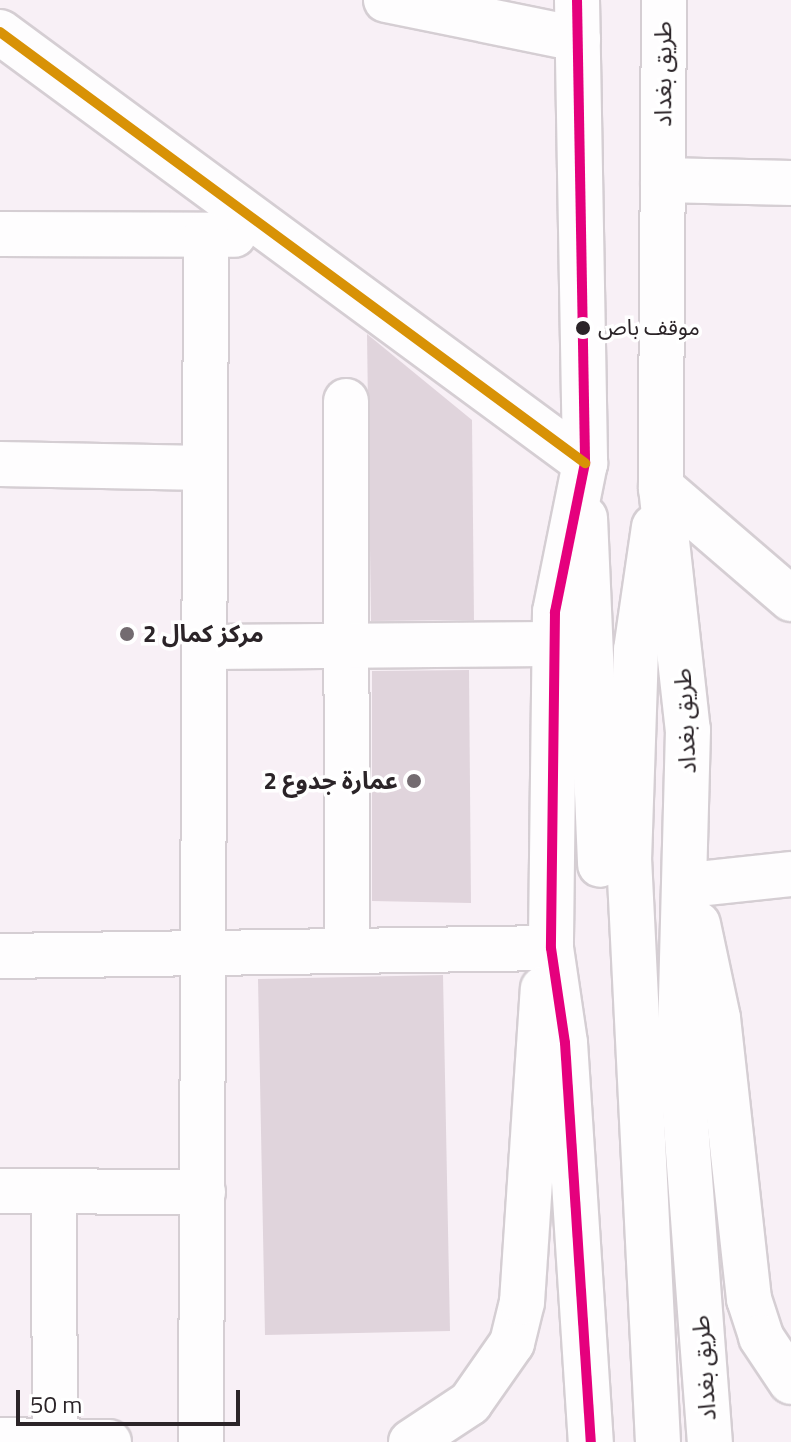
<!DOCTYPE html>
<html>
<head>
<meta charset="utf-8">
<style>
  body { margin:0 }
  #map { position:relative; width:791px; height:1442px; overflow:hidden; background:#f8f0f6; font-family:"Titillium Web","Noto Sans Arabic",sans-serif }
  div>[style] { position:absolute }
  .building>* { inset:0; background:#e0d4dc }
  .roads { filter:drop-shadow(2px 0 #d5ced3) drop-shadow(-2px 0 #d5ced3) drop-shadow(0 2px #d5ced3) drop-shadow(0 -2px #d5ced3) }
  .minor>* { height:44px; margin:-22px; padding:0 22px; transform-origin:22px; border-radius:22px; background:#fefdfe }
  .major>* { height:44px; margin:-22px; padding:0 22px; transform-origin:22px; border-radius:22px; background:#fefdfe }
  .bus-1>* { height:10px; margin:-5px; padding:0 5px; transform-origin:5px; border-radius:5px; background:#e5007d }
  .bus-2>* { height:10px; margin:-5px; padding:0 5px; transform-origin:5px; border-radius:5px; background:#d89206 }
  .dots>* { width:22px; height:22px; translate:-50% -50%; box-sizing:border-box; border:4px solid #fff; border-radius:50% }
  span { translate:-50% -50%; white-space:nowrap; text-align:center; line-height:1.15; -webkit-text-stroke:7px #fff; paint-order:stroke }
  .bus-label { font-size:22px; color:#2b2428 }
  .left { translate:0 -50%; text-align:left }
  .street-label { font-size:24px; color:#2b2428 }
  .poi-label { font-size:24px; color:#2b2428; font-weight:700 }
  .right { translate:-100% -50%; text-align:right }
  .scale { position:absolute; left:16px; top:1390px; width:224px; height:36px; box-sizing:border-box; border:4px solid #2b2428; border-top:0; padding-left:10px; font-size:24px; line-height:28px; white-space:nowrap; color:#2b2428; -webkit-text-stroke:6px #fff; paint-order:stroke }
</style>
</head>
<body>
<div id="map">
  <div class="building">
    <i style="clip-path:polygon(367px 334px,472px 420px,474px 620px,371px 621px)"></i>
    <i style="clip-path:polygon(469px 670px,471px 903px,372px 901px,372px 671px)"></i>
    <i style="clip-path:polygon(443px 975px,450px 1331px,265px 1335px,258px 979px)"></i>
  </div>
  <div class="roads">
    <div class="minor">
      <i style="left:386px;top:0;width:196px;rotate:11.5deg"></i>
      <i style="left:0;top:32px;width:727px;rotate:36.38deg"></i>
      <i style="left:663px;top:180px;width:128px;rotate:1.3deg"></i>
      <i style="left:0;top:234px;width:234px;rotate:0.2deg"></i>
      <i style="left:346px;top:401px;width:550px;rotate:89.9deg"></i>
      <i style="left:0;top:464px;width:205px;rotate:1.1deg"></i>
      <i style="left:661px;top:487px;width:172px;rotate:40.7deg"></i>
      <i style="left:204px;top:647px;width:350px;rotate:-0.5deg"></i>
      <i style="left:688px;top:885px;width:104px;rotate:-6.1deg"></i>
      <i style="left:0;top:956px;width:551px;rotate:-0.83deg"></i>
      <i style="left:0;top:1191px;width:203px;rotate:0.3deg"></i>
      <i style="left:54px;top:1191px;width:248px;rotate:89.8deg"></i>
      <i style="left:201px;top:1442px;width:1207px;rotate:-89.76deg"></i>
    </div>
    <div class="major">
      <i style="left:577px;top:0;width:463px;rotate:89deg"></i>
      <i style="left:585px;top:463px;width:152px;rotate:101.4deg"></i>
      <i style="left:555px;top:612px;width:336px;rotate:90.7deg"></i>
      <i style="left:551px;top:948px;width:96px;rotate:81.6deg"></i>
      <i style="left:565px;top:1043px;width:400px;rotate:86.3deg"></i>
      <i style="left:664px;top:0;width:487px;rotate:90.4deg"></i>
      <i style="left:661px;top:487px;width:244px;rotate:83.7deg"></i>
      <i style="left:688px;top:730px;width:315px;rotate:91.5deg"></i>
      <i style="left:680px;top:1045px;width:398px;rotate:85.7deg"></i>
      <i style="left:585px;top:518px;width:347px;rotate:87.5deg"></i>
      <i style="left:654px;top:527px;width:124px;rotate:98.3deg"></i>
      <i style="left:636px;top:650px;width:208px;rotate:91.9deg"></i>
      <i style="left:629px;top:858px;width:585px;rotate:87.16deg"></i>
      <i style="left:698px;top:924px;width:96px;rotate:78deg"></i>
      <i style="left:718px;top:1018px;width:283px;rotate:83.7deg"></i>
      <i style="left:749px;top:1299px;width:40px;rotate:72deg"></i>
      <i style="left:761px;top:1337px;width:54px;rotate:56.3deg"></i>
      <i style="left:0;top:1440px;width:109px;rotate:1.1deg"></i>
      <i style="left:411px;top:1442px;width:71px;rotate:-33.5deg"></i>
      <i style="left:470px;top:1403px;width:73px;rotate:-55deg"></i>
      <i style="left:512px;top:1343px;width:42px;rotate:-76.3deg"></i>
      <i style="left:522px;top:1302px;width:314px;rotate:-86.2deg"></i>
    </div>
  </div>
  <div class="bus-1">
    <i style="left:577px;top:0;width:463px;rotate:89deg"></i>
    <i style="left:585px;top:463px;width:152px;rotate:101.4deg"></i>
    <i style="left:555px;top:612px;width:336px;rotate:90.7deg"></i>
    <i style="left:551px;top:948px;width:96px;rotate:81.6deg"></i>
    <i style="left:565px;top:1043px;width:400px;rotate:86.3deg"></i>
  </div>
  <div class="bus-2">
    <i style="left:0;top:32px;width:727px;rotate:36.38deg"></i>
  </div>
  <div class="dots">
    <i style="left:583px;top:328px;background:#2b2428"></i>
    <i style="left:127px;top:634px;background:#736b70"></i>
    <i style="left:414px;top:781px;background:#736b70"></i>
  </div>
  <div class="bus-label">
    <span class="left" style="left:598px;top:328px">موقف باص</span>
  </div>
  <div class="street-label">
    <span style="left:663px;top:74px;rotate:-90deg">طريق بغداد</span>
    <span style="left:685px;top:721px;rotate:-93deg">طريق بغداد</span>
    <span style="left:704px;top:1368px;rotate:-94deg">طريق بغداد</span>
  </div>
  <div class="poi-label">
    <span class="left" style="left:143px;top:634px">مركز كمال 2</span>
    <span class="right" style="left:398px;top:781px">عمارة جدوع 2</span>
  </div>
  <div class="scale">50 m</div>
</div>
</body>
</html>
